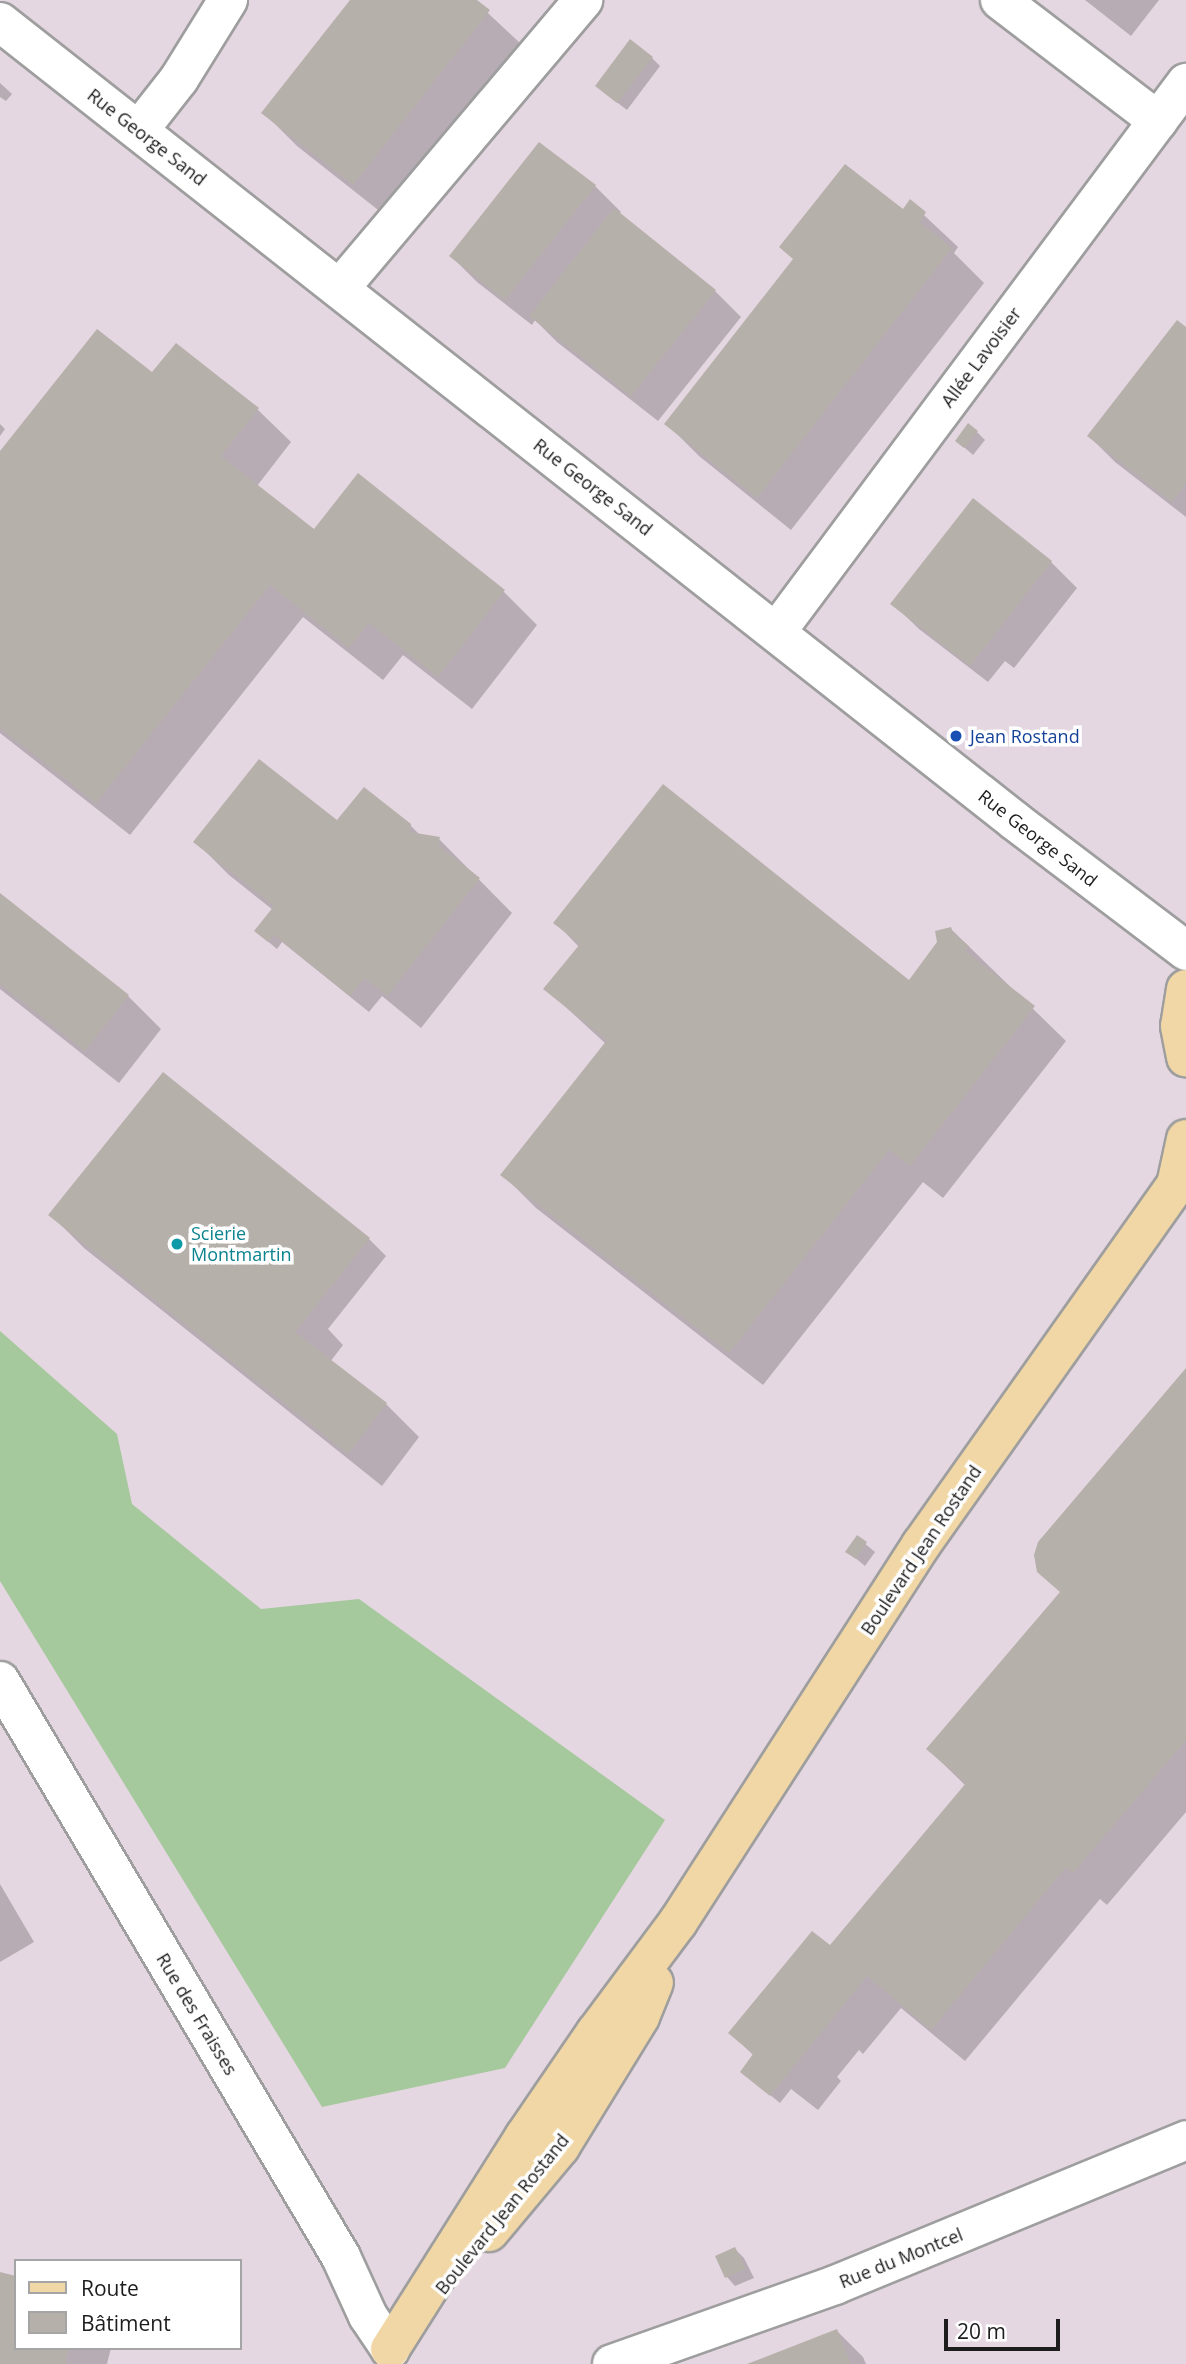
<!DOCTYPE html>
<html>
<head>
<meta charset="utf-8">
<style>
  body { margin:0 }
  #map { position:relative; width:1186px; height:2364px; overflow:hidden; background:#edebe4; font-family:"Open Sans",sans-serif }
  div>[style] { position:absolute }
  .industrial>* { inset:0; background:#e5d7e1 }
  .forest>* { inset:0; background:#a6c89d }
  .shadow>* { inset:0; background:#0003 }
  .building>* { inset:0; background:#b6b0aa }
  .roads { filter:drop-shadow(2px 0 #9e9e9e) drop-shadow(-2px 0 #9e9e9e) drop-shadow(0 2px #9e9e9e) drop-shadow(0 -2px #9e9e9e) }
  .minor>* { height:38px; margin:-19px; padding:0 19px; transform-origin:19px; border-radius:19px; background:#fff }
  .major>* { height:38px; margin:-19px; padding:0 19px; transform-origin:19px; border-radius:19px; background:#f1d7a5 }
  .dots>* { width:19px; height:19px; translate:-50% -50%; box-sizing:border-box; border:4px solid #fff; border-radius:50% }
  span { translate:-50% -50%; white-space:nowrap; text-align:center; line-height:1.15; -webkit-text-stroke:7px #fff; paint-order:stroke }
  .street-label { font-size:18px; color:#1d1d1d }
  .transit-label { font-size:18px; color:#164399 }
  .left { translate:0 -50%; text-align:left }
  .culture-label { font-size:18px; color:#0d838f }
  .legend { position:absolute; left:14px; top:2259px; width:228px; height:91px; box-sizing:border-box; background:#fff; border:2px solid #a5a5a5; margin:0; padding:9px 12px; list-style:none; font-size:21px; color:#1d1d1d }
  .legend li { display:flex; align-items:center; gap:14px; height:35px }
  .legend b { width:35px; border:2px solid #a5a5a5 }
  .scale { position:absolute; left:944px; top:2319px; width:116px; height:32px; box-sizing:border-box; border:4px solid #1d1d1d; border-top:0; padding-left:9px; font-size:21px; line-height:24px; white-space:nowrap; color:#1d1d1d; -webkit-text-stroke:5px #fff; paint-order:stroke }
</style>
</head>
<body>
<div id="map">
  <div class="industrial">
    <i style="clip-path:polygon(evenodd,0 0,1186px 0,1186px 2364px,0 2364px,0 0,16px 2261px,240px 2261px,240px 2348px,16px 2348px,16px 2261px)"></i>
  </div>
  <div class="forest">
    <i style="clip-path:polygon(0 1331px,117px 1434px,132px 1504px,261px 1609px,359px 1599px,665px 1820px,505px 2068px,322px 2107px,0 1581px)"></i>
  </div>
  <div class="shadow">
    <i style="clip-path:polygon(352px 0,474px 0,521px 44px,387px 217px,297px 146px,264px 113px)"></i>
    <i style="clip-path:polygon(1085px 0,1159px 0,1131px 36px)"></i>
    <i style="clip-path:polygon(652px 58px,660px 66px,627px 110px,606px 94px)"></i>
    <i style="clip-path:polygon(0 83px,12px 94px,6px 101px,0 97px)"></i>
    <i style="clip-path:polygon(595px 186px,621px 212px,619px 214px,715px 291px,741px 317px,658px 421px,557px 342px,535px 320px,532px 325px,477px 282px,451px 256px)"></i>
    <i style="clip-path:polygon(910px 202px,958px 247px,954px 253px,984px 283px,791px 530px,699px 456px,666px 423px,794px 260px,903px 212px)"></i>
    <i style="clip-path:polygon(1186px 329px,1186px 517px,1115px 462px,1089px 436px)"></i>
    <i style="clip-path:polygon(153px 375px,257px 409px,291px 442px,257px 486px,314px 531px,358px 476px,504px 592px,537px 625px,472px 709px,403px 655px,383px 680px,303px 617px,130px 835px,0 733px,0 454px)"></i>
    <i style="clip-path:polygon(0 424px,5px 429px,0 436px)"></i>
    <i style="clip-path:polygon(977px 432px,985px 440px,973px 455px,957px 441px)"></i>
    <i style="clip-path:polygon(1051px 562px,1077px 588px,1014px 668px,1005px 661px,988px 682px,919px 629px,893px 604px)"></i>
    <i style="clip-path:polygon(338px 823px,410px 825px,420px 835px,439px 839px,512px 913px,421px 1028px,382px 996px,369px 1012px,282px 942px,277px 949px,265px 939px,273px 910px,229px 875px,196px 842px)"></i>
    <i style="clip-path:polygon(0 895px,128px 996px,161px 1029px,119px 1083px,0 989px)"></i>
    <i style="clip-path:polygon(556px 923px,909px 983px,951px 929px,1066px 1041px,943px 1198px,923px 1182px,763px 1385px,536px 1208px,503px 1175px,606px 1044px,546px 989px,579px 947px)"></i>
    <i style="clip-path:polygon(51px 1215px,369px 1239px,386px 1256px,328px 1329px,343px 1345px,330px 1362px,386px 1404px,419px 1437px,382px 1486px,84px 1248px)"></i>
    <i style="clip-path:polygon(1186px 1370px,1186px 1812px,1107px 1905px,1100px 1899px,965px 2061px,901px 2008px,863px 2054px,859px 2050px,837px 2077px,841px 2081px,818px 2110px,791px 2089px,780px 2103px,742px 2072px,754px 2056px,731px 2033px,830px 1947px,966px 1786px,928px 1749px,1061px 1593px)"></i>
    <i style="clip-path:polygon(858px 1538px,875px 1552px,865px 1566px,848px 1552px)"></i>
    <i style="clip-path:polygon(0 1884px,34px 1942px,0 1962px)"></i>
    <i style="clip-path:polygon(735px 2249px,744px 2258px,754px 2278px,735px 2286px,727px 2277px,718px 2257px)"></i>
    <i style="clip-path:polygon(0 2274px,16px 2348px,111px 2348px,107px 2364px,0 2364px)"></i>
    <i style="clip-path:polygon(837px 2331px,863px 2357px,866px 2364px,751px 2364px)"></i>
  </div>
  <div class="building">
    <i style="clip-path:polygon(350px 0,477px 0,490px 10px,353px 185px,261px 113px)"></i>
    <i style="clip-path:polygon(630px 39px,653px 57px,617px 103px,595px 86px)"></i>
    <i style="clip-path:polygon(539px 142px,596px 185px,505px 300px,449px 256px)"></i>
    <i style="clip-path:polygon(845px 164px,903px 209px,910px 199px,926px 212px,920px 223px,952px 248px,757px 498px,664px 424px,793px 259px,779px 247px)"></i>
    <i style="clip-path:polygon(614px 208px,716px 290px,631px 396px,529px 316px)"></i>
    <i style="clip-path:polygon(1177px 320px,1186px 327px,1186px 483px,1172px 502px,1087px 436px)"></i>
    <i style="clip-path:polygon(97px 329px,152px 372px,176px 343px,259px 408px,221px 456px,314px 529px,358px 473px,505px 590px,438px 677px,369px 623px,349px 648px,270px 585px,96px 803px,0 728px,0 451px)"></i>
    <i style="clip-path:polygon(968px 423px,978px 431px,964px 448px,955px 441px)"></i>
    <i style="clip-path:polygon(973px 498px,1052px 561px,970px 666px,890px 604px)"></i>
    <i style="clip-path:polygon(259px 759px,337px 820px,364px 787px,411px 824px,410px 832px,440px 837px,438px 845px,480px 878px,387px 996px,365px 978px,350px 996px,274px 935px,268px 942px,254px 931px,274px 906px,193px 842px)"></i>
    <i style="clip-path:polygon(663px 784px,909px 980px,937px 942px,935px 931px,951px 927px,953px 933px,969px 946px,965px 951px,1035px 1006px,910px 1166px,889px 1150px,729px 1353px,500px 1175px,607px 1040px,543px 989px,580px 944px,553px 923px)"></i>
    <i style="clip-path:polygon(0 893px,129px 995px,85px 1051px,0 984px)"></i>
    <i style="clip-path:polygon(163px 1072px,370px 1238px,295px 1332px,387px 1403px,348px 1454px,48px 1215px)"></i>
    <i style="clip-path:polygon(1186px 1368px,1186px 1740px,1073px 1873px,1066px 1867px,931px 2030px,867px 1976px,770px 2096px,740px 2072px,753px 2054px,728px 2033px,812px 1931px,830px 1945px,966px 1783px,926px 1749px,1060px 1592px,1037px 1572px,1034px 1555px,1038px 1542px)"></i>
    <i style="clip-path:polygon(857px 1535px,867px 1542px,856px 1559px,845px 1552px)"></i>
    <i style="clip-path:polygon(735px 2247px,746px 2269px,725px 2278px,715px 2256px)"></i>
    <i style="clip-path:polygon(0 2272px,16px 2276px,16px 2348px,69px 2348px,65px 2364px,0 2364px)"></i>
    <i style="clip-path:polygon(837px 2329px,851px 2364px,747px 2364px)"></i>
  </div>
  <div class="roads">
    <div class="minor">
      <i style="left:1000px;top:0;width:199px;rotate:37.4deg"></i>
      <i style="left:0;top:22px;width:1292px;rotate:38.21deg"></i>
      <i style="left:1015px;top:821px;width:215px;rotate:37.2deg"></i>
      <i style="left:139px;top:130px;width:65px;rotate:-51.9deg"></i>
      <i style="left:179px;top:79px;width:93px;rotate:-58.2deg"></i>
      <i style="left:340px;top:288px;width:377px;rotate:-49.8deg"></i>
      <i style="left:777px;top:631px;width:684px;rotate:-53.26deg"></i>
      <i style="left:0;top:1681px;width:669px;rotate:59.37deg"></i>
      <i style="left:341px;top:2257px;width:65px;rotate:65.4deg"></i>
      <i style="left:368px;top:2316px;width:40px;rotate:56deg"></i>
      <i style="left:612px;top:2364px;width:237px;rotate:-19.5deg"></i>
      <i style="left:835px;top:2285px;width:380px;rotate:-22.4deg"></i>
    </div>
    <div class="major">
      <i style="left:1186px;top:989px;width:37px;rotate:99deg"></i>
      <i style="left:1180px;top:1026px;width:32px;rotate:79deg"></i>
      <i style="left:489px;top:2232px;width:111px;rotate:-50.1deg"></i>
      <i style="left:560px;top:2147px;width:153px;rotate:-58.4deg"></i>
      <i style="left:640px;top:2017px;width:37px;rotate:-68deg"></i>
      <i style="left:390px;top:2349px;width:251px;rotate:-57.7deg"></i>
      <i style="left:524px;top:2137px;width:127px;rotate:-55.6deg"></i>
      <i style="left:596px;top:2032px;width:137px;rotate:-53.3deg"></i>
      <i style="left:678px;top:1922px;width:449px;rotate:-57.2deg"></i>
      <i style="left:921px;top:1545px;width:441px;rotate:-54.7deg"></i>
      <i style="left:1176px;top:1185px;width:47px;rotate:-77.7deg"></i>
    </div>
  </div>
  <div class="dots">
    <i style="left:956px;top:736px;background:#1a4fb4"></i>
    <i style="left:177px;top:1244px;background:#0f9aa8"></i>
  </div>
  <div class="street-label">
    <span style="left:147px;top:137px;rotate:38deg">Rue George Sand</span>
    <span style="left:981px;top:357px;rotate:-53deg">Allée Lavoisier</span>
    <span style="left:593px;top:487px;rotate:38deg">Rue George Sand</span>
    <span style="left:1038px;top:838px;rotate:38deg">Rue George Sand</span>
    <span style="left:921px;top:1550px;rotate:-56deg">Boulevard Jean Rostand</span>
    <span style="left:197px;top:2014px;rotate:59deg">Rue des Fraisses</span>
    <span style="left:502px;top:2214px;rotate:-51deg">Boulevard Jean Rostand</span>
    <span style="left:901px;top:2258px;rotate:-22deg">Rue du Montcel</span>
  </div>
  <div class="transit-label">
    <span class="left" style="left:970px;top:736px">Jean Rostand</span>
  </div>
  <div class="culture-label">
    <span class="left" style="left:191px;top:1244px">Scierie<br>Montmartin</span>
  </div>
  <ul class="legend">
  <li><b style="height:9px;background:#f1d7a5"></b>Route</li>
  <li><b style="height:19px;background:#b6b0aa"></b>Bâtiment</li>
  </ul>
  <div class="scale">20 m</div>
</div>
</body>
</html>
